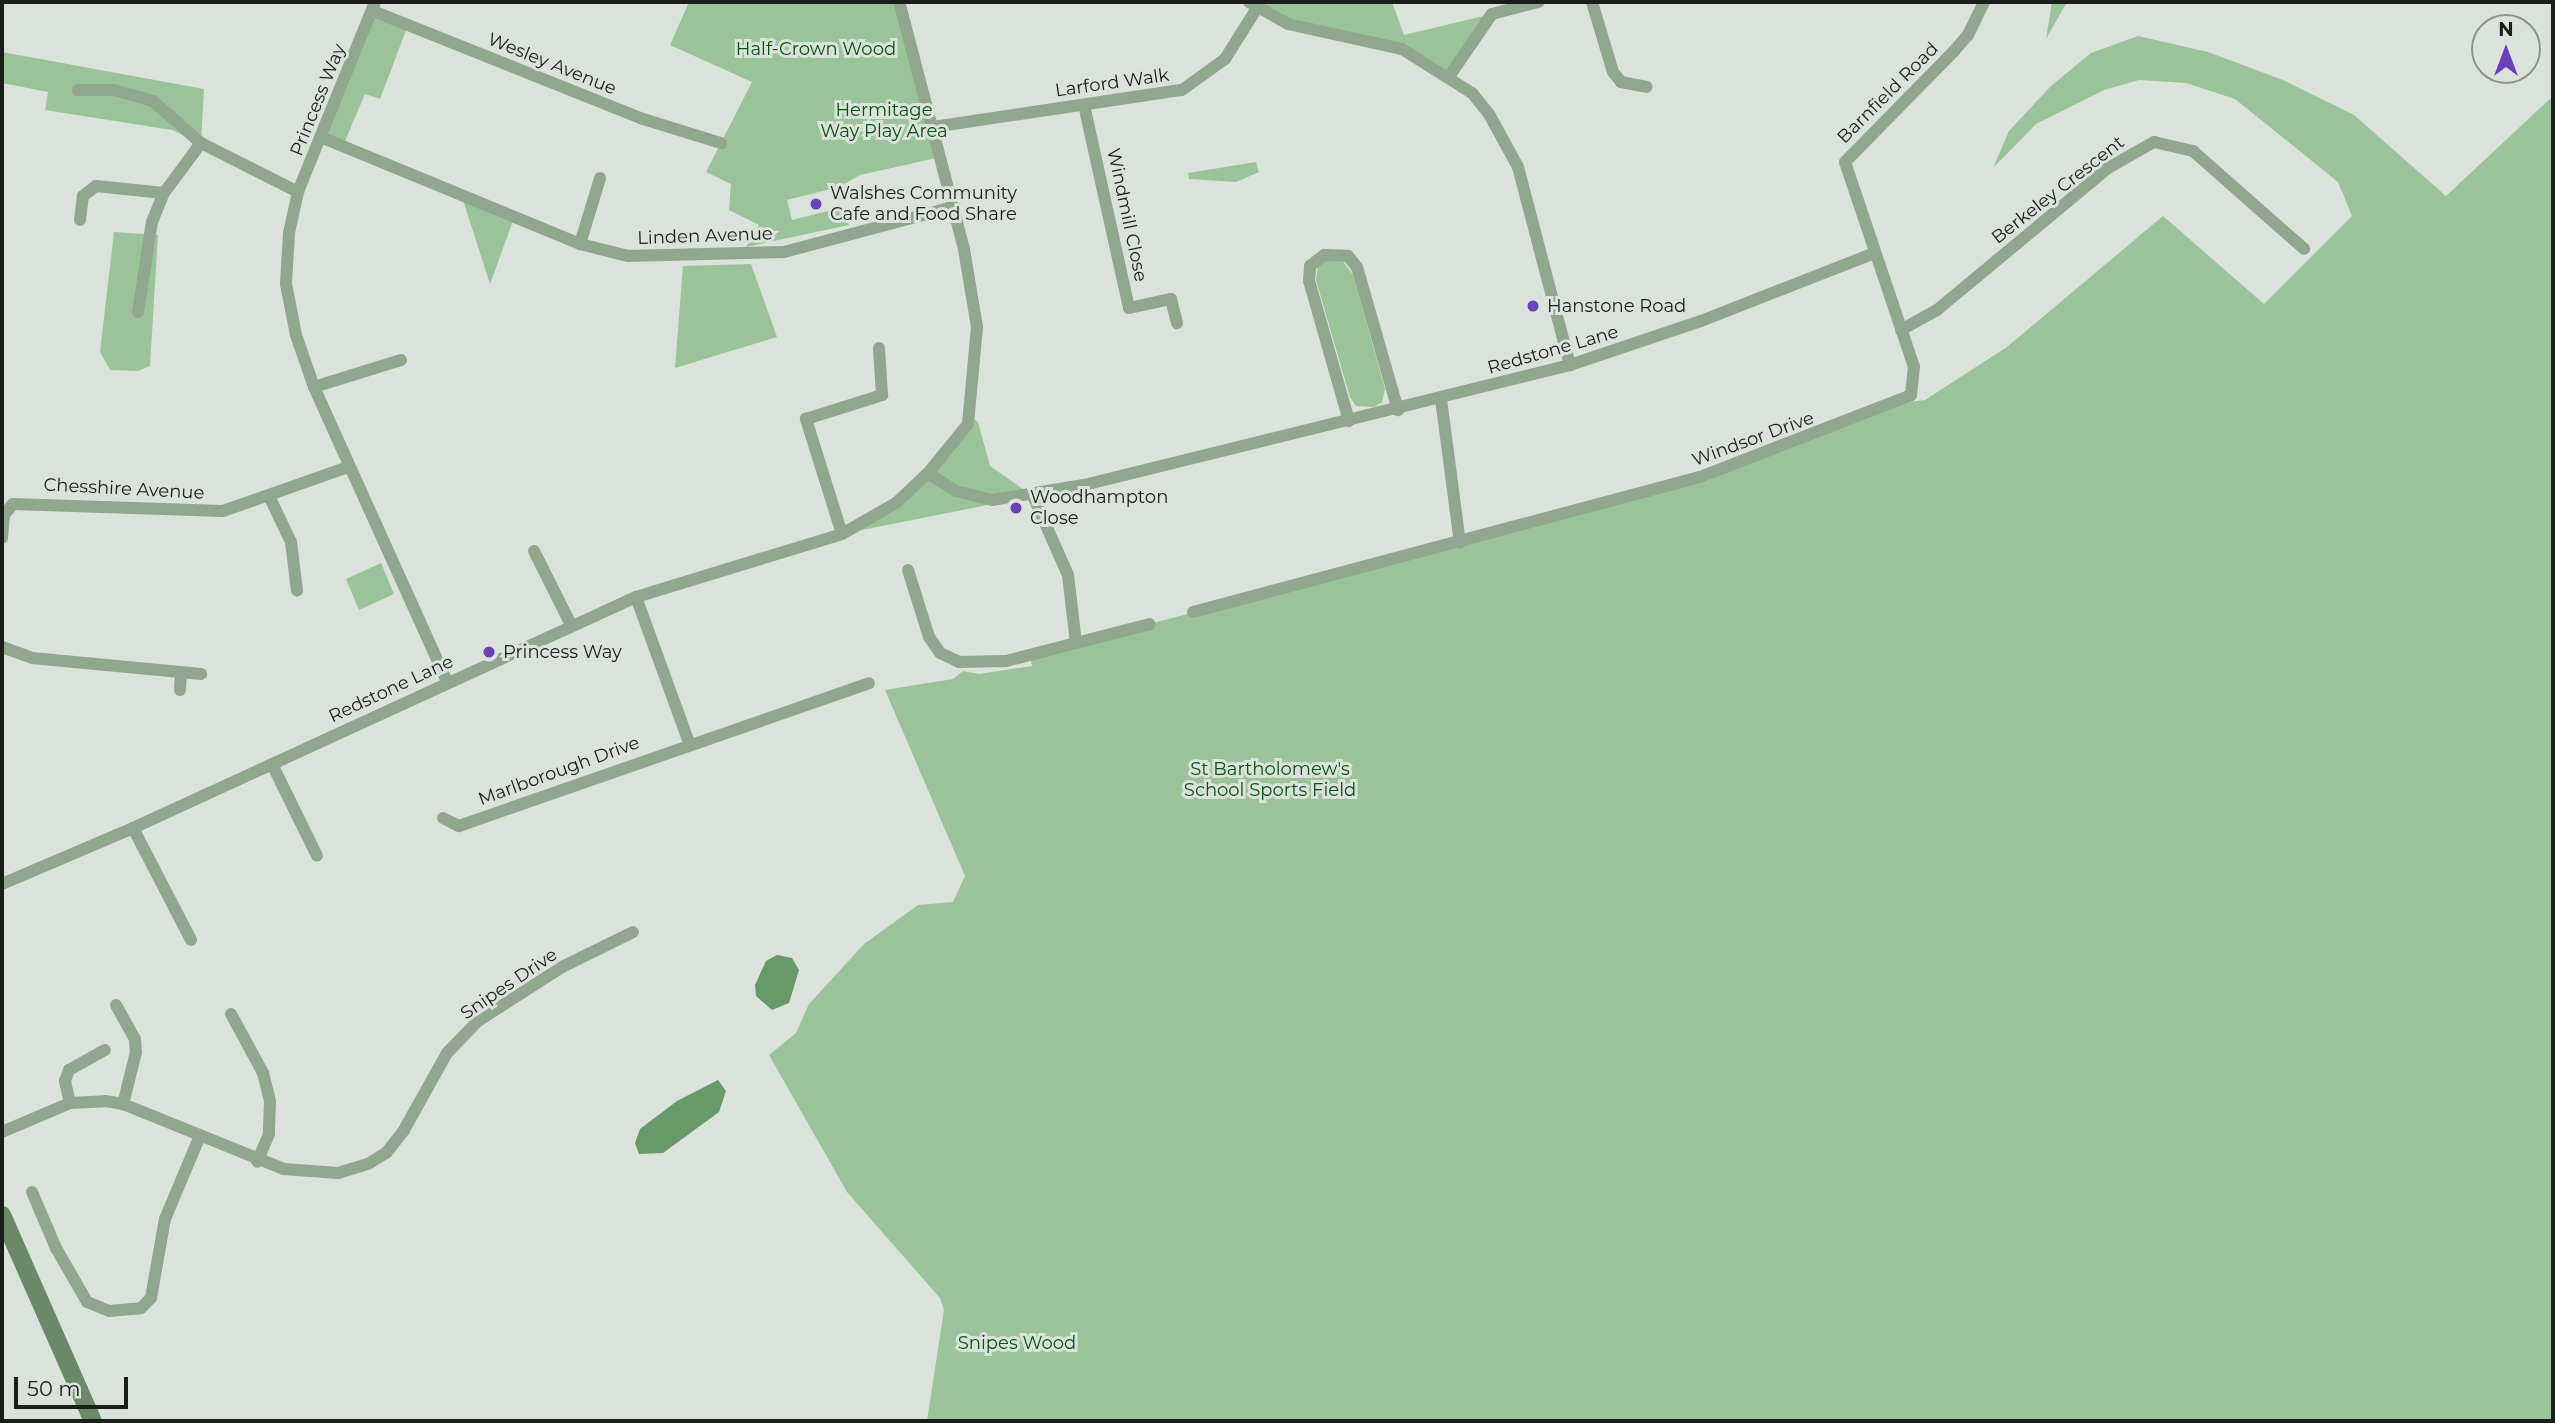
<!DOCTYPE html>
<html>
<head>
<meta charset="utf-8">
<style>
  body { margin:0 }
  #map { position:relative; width:2555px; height:1423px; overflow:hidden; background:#dbe1db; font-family:Montserrat,sans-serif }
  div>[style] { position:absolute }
  .green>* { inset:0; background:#9bc39a }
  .water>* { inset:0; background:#689968 }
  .minor>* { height:12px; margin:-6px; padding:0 6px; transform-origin:6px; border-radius:6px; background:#90a68f }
  .secondary>* { height:18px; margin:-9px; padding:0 9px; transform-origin:9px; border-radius:9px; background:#6a8969 }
  .dots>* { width:19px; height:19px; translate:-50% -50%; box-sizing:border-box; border:4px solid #dbe1db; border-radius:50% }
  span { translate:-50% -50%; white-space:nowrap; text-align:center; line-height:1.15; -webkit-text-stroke:6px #dbe1db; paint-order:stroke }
  .park-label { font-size:18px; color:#085412 }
  .street-label { font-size:18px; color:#1a1d1a }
  .poi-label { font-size:18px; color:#1a1d1a }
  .left { translate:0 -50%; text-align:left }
  .frame { position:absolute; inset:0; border:4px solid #1a1d1a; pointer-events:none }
  .north { position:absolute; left:2471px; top:14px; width:70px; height:70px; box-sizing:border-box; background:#dbe1db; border:2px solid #8e938e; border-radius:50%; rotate:0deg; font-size:19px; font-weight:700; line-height:28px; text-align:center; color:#1a1d1a }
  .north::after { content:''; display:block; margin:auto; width:24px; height:32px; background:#6941b9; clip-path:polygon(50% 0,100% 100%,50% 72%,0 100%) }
  .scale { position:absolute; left:14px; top:1377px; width:114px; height:32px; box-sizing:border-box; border:4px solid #1a1d1a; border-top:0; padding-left:9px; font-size:21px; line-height:24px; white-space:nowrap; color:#1a1d1a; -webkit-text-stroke:5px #dbe1db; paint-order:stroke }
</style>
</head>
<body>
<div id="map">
  <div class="green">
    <i style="clip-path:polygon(689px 2px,899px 2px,941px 157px,860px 175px,839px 187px,787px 200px,792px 220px,844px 207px,849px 225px,746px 247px,759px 225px,729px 210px,731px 184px,706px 172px,752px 82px,670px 45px)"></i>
    <i style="clip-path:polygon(1249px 2px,1392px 2px,1404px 35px,1492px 14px,1450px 75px,1426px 60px,1319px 32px)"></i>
    <i style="clip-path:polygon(2052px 2px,2067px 2px,2046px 39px)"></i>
    <i style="clip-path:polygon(373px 11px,408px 25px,380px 99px,365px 94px,342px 148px,323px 138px)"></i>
    <i style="clip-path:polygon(2138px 36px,2208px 52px,2283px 80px,2354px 115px,2446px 196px,2553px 96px,2553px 1421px,927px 1421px,944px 1310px,940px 1298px,847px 1192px,769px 1055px,796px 1033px,809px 1004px,864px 944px,918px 905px,953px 902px,965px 876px,885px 690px,953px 679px,963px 671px,979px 674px,1032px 666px,1030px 655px,1610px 504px,1899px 403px,1925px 400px,2007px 347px,2163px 216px,2264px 304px,2352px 216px,2338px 182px,2235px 99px,2186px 83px,2139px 80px,2104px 90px,2036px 124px,1993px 168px,2009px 131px,2051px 86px,2091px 53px)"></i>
    <i style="clip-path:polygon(2px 52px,204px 89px,201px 143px,172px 130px,45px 110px,48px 92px,2px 83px)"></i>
    <i style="clip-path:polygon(1256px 162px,1259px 172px,1236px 182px,1189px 179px,1188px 173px)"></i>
    <i style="clip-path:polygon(462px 197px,514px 218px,490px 284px)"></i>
    <i style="clip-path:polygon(114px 232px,158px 235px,150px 366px,138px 371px,110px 370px,100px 352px)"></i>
    <i style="clip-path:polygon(1329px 259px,1342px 260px,1353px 275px,1385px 389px,1382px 402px,1374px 407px,1356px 406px,1350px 397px,1316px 280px,1318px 266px)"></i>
    <i style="clip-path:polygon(751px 264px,777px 337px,675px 368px,683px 266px)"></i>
    <i style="clip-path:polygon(970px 416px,978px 422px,990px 466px,1033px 496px,842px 534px,895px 503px)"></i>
    <i style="clip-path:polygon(381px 563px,394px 594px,359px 610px,346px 579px)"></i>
  </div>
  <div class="water">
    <i style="clip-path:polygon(777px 955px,792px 958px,799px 970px,789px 1003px,772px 1010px,756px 996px,755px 985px,766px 961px)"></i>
    <i style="clip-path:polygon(718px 1080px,726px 1091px,719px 1112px,663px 1153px,639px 1154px,635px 1143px,640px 1129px,677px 1101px)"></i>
  </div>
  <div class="minor">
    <i style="left:375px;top:2px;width:205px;rotate:112.1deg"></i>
    <i style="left:298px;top:192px;width:42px;rotate:102.4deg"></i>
    <i style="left:289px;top:233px;width:51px;rotate:93.4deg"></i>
    <i style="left:286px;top:284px;width:52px;rotate:78.9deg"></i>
    <i style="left:296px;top:335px;width:55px;rotate:70.9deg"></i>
    <i style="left:314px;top:387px;width:324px;rotate:65.7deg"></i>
    <i style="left:1249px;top:2px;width:45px;rotate:29.4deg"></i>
    <i style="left:1288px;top:24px;width:117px;rotate:12.4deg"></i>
    <i style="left:1402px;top:49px;width:83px;rotate:32.2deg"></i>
    <i style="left:1472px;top:93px;width:27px;rotate:51deg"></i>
    <i style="left:1489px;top:114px;width:60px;rotate:61.3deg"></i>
    <i style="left:1518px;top:167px;width:205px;rotate:75.3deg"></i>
    <i style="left:1592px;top:2px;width:73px;rotate:73.3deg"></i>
    <i style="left:1613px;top:72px;width:13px;rotate:51deg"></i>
    <i style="left:1621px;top:82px;width:26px;rotate:11deg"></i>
    <i style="left:373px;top:11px;width:288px;rotate:21.8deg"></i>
    <i style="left:640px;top:118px;width:85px;rotate:17.2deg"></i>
    <i style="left:1450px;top:75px;width:74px;rotate:-55.5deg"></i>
    <i style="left:1492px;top:14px;width:48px;rotate:-14.6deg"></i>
    <i style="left:78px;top:90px;width:36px"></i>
    <i style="left:114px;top:90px;width:41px;rotate:15.8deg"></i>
    <i style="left:153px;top:101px;width:64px;rotate:41.2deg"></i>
    <i style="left:201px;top:143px;width:109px;rotate:26.8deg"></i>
    <i style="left:1084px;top:105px;width:208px;rotate:77.5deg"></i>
    <i style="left:1129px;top:308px;width:43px;rotate:-12.1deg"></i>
    <i style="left:1171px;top:299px;width:25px;rotate:76deg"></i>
    <i style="left:933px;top:127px;width:252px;rotate:-8.5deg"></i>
    <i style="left:1182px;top:90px;width:53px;rotate:-35.8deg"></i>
    <i style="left:1225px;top:59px;width:60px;rotate:-57.9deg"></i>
    <i style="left:323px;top:138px;width:278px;rotate:22.4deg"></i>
    <i style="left:580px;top:244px;width:49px;rotate:14deg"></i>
    <i style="left:628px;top:256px;width:156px;rotate:-1.5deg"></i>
    <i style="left:784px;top:252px;width:175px;rotate:-14.9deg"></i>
    <i style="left:80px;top:220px;width:24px;rotate:-83deg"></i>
    <i style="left:83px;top:196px;width:16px;rotate:-38deg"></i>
    <i style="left:96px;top:186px;width:68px;rotate:5.9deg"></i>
    <i style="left:580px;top:244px;width:69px;rotate:-73.1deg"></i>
    <i style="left:138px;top:312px;width:91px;rotate:-81.2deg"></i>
    <i style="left:152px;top:222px;width:31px;rotate:-68deg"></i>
    <i style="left:164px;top:193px;width:62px;rotate:-53.5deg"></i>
    <i style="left:1901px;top:330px;width:41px;rotate:-29.1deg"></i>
    <i style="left:1937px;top:310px;width:222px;rotate:-39.7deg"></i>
    <i style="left:2108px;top:168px;width:53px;rotate:-29.5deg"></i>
    <i style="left:2154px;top:142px;width:40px;rotate:13deg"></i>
    <i style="left:2193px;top:151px;width:148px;rotate:41.4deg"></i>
    <i style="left:314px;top:387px;width:91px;rotate:-17.2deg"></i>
    <i style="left:1441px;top:399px;width:145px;rotate:82.5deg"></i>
    <i style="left:1349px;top:421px;width:146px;rotate:-105.9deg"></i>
    <i style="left:1309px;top:281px;width:15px;rotate:-86deg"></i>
    <i style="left:1310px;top:266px;width:18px;rotate:-38deg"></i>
    <i style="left:1324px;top:255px;width:24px;rotate:2deg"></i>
    <i style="left:1348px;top:256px;width:14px;rotate:51deg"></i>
    <i style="left:1357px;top:267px;width:149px;rotate:74deg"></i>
    <i style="left:928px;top:473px;width:33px;rotate:33deg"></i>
    <i style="left:956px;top:491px;width:37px;rotate:14deg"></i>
    <i style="left:992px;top:500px;width:93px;rotate:-9.3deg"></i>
    <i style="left:1084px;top:485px;width:501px;rotate:-13.87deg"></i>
    <i style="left:1570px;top:365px;width:138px;rotate:-18.6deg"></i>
    <i style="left:1701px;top:321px;width:184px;rotate:-21.4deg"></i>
    <i style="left:270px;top:498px;width:49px;rotate:64.5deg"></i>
    <i style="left:291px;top:542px;width:49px;rotate:83deg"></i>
    <i style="left:842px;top:534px;width:121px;rotate:-107.4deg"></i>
    <i style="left:806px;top:419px;width:80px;rotate:-17.5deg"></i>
    <i style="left:882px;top:395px;width:47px;rotate:-93.7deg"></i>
    <i style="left:2px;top:538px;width:23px;rotate:-85deg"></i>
    <i style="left:4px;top:515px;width:14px;rotate:-51deg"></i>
    <i style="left:13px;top:504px;width:210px;rotate:1.9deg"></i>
    <i style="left:223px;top:511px;width:133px;rotate:-19.4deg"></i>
    <i style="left:534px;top:551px;width:83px;rotate:63.4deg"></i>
    <i style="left:908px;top:570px;width:70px;rotate:72.6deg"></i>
    <i style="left:929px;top:637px;width:19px;rotate:55deg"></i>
    <i style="left:940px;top:653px;width:21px;rotate:25deg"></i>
    <i style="left:959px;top:662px;width:47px;rotate:-1.2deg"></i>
    <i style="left:1006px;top:661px;width:72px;rotate:-14.4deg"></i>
    <i style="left:1076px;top:643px;width:68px;rotate:-96.7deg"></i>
    <i style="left:1068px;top:575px;width:86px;rotate:-113.9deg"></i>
    <i style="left:636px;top:597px;width:155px;rotate:70deg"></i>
    <i style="left:1193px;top:612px;width:525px;rotate:-14.91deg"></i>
    <i style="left:1700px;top:477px;width:226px;rotate:-21.2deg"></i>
    <i style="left:1911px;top:395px;width:28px;rotate:-84deg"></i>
    <i style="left:1914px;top:367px;width:216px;rotate:-108.6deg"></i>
    <i style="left:1845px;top:162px;width:156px;rotate:-45.5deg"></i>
    <i style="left:1954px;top:51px;width:21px;rotate:-49deg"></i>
    <i style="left:1968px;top:35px;width:37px;rotate:-64deg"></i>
    <i style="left:1076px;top:643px;width:76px;rotate:-14.4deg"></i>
    <i style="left:2px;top:647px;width:32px;rotate:20deg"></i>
    <i style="left:32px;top:658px;width:170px;rotate:5.4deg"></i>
    <i style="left:180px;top:690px;width:17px;rotate:-87deg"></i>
    <i style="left:272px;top:764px;width:102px;rotate:63.9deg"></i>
    <i style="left:443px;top:818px;width:18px;rotate:27deg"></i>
    <i style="left:459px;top:826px;width:434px;rotate:-19.2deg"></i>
    <i style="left:133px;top:828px;width:126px;rotate:62.6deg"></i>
    <i style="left:2px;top:884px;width:142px;rotate:-23.1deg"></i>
    <i style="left:133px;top:828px;width:554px;rotate:-24.67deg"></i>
    <i style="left:636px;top:597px;width:215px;rotate:-17deg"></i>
    <i style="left:842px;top:534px;width:62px;rotate:-29.9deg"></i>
    <i style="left:896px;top:503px;width:44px;rotate:-43.2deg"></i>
    <i style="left:928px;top:473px;width:63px;rotate:-50.8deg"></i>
    <i style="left:968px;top:424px;width:97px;rotate:-84.7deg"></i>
    <i style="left:977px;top:327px;width:79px;rotate:-99.5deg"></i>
    <i style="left:964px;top:249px;width:255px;rotate:-104.7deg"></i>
    <i style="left:116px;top:1005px;width:39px;rotate:61deg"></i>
    <i style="left:135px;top:1039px;width:13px;rotate:86deg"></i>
    <i style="left:136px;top:1052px;width:54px;rotate:104deg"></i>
    <i style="left:231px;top:1014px;width:67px;rotate:61.5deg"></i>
    <i style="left:263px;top:1073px;width:29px;rotate:76deg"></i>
    <i style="left:270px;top:1101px;width:33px;rotate:92deg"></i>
    <i style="left:269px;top:1134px;width:30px;rotate:113deg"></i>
    <i style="left:70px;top:1103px;width:23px;rotate:-103deg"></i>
    <i style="left:65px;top:1081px;width:12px;rotate:-70deg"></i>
    <i style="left:69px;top:1070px;width:41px;rotate:-29.1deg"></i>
    <i style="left:2px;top:1132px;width:74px;rotate:-23.1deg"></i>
    <i style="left:70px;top:1103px;width:35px;rotate:-3deg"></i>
    <i style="left:105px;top:1101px;width:18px;rotate:9deg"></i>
    <i style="left:123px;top:1104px;width:174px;rotate:22deg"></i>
    <i style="left:284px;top:1169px;width:54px;rotate:4.2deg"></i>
    <i style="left:338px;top:1173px;width:31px;rotate:-17deg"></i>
    <i style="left:368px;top:1164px;width:22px;rotate:-32deg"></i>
    <i style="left:387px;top:1152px;width:28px;rotate:-52deg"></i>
    <i style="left:404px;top:1130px;width:88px;rotate:-60.8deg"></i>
    <i style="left:447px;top:1053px;width:45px;rotate:-45.9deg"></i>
    <i style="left:478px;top:1021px;width:100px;rotate:-32.7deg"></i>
    <i style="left:562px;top:967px;width:79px;rotate:-26.2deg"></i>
    <i style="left:32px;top:1192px;width:61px;rotate:66.8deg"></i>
    <i style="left:56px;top:1248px;width:62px;rotate:60.1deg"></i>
    <i style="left:87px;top:1302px;width:24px;rotate:22deg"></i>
    <i style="left:109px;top:1311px;width:32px;rotate:-5deg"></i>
    <i style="left:141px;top:1308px;width:14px;rotate:-45deg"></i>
    <i style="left:151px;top:1298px;width:80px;rotate:-80deg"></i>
    <i style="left:165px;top:1219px;width:88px;rotate:-67.2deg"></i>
  </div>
  <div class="secondary">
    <i style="left:2px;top:1215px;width:225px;rotate:66.2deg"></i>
  </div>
  <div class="dots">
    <i style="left:816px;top:204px;background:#6941b9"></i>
    <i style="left:1533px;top:306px;background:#6941b9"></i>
    <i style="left:1016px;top:508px;background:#6941b9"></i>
    <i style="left:489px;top:652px;background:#6941b9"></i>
  </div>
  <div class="park-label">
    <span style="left:816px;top:49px">Half-Crown Wood</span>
    <span style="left:884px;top:121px">Hermitage<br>Way Play Area</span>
    <span style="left:1270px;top:780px">St Bartholomew's<br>School Sports Field</span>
    <span style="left:1017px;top:1343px">Snipes Wood</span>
  </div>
  <div class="street-label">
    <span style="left:552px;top:64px;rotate:22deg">Wesley Avenue</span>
    <span style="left:1112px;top:83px;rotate:-8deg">Larford Walk</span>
    <span style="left:1888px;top:93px;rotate:-45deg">Barnfield Road</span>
    <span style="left:318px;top:100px;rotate:-68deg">Princess Way</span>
    <span style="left:2058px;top:190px;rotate:-38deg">Berkeley Crescent</span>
    <span style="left:1127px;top:215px;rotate:78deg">Windmill Close</span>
    <span style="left:705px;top:236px;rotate:-2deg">Linden Avenue</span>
    <span style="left:1553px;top:350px;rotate:-16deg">Redstone Lane</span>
    <span style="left:1753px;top:439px;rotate:-20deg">Windsor Drive</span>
    <span style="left:124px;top:489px;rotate:3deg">Chesshire Avenue</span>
    <span style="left:391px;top:689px;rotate:-25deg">Redstone Lane</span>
    <span style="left:559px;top:771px;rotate:-20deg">Marlborough Drive</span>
    <span style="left:509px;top:984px;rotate:-34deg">Snipes Drive</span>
  </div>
  <div class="poi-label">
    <span class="left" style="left:830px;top:204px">Walshes Community<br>Cafe and Food Share</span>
    <span class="left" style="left:1547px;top:306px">Hanstone Road</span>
    <span class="left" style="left:1030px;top:508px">Woodhampton<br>Close</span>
    <span class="left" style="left:503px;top:652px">Princess Way</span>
  </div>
  <div class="frame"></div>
  <div class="north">N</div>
  <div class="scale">50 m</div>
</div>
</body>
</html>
